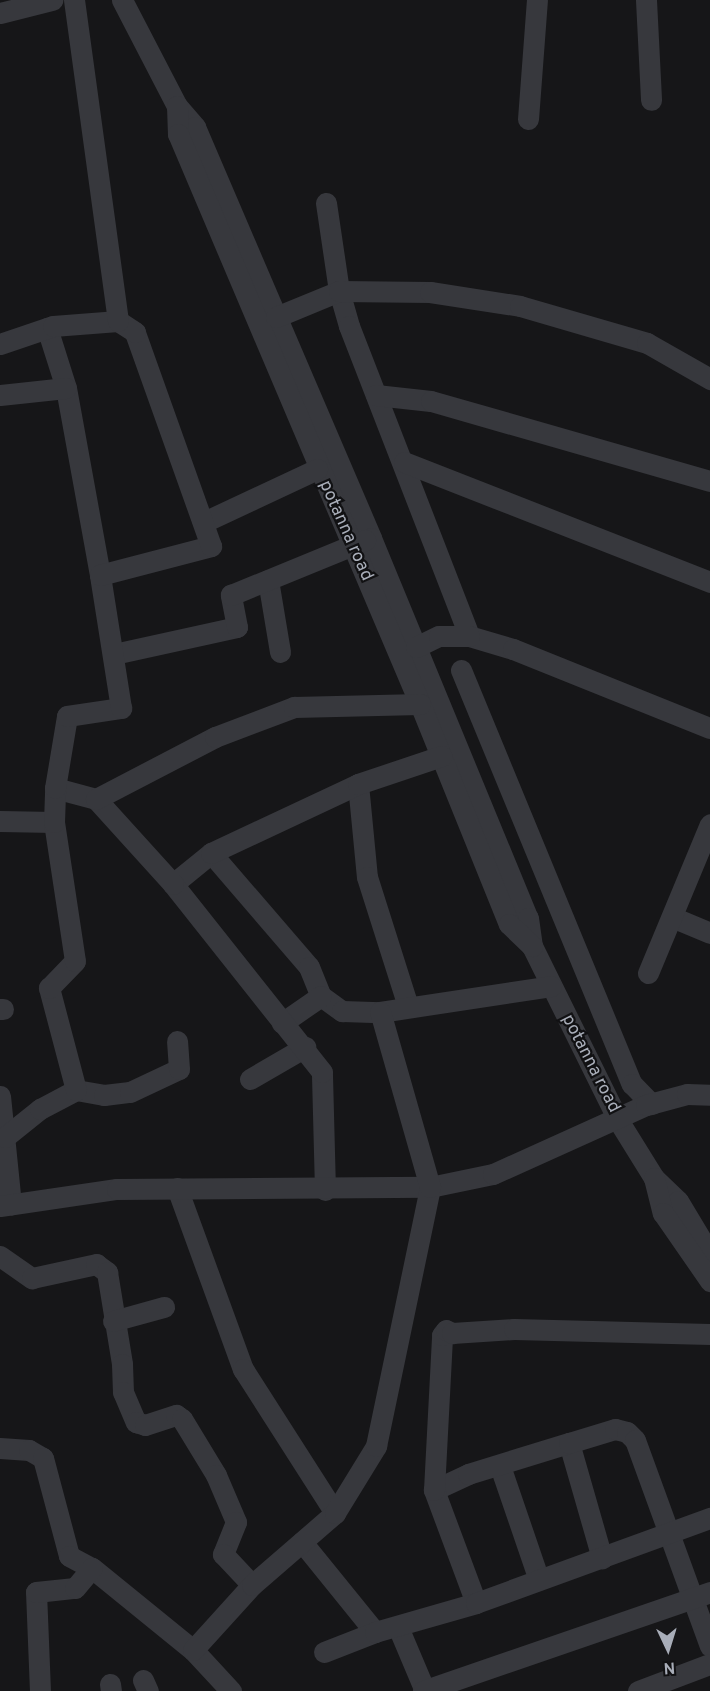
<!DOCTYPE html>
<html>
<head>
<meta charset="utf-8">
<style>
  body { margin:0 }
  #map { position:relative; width:710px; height:1691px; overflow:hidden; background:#161618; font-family:Overpass,sans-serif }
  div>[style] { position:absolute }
  .minor>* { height:21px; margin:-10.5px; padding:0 10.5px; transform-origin:10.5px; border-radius:10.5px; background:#37383d }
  span { translate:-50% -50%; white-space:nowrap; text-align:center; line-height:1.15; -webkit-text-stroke:4.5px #111113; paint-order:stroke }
  .street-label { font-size:18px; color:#a8adb8 }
  .north { position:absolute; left:638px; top:1619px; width:60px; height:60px; -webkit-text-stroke:4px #111113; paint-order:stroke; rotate:176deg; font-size:16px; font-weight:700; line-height:24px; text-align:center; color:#a8adb8 }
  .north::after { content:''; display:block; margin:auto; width:21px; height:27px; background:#a8adb8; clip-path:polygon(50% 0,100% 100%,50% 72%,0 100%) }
</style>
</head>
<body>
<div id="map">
  <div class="minor">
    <i style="left:122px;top:0;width:119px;rotate:62.6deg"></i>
    <i style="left:177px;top:106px;width:28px;rotate:49deg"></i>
    <i style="left:195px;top:127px;width:447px;rotate:66.8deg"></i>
    <i style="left:371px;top:538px;width:411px;rotate:67.6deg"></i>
    <i style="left:528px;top:918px;width:28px;rotate:82deg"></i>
    <i style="left:532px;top:946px;width:194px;rotate:63.7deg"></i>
    <i style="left:618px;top:1120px;width:68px;rotate:58.2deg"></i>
    <i style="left:654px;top:1178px;width:33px;rotate:44deg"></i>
    <i style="left:678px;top:1201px;width:62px;rotate:58.9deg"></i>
    <i style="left:646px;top:0;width:100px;rotate:87.1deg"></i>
    <i style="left:0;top:13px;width:54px;rotate:-14deg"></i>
    <i style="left:177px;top:106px;width:28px;rotate:88deg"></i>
    <i style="left:178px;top:134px;width:619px;rotate:67deg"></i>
    <i style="left:420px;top:704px;width:237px;rotate:68deg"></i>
    <i style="left:509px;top:924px;width:32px;rotate:44deg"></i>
    <i style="left:528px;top:119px;width:119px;rotate:-85.7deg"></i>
    <i style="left:326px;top:203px;width:89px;rotate:81.6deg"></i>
    <i style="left:339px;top:291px;width:36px;rotate:74deg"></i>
    <i style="left:349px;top:326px;width:332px;rotate:68.8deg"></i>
    <i style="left:469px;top:636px;width:46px;rotate:16.5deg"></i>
    <i style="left:513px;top:649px;width:212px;rotate:21.9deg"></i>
    <i style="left:276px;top:317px;width:68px;rotate:-22.4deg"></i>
    <i style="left:339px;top:291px;width:91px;rotate:0.6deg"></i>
    <i style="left:430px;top:292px;width:91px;rotate:8.8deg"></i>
    <i style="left:520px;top:306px;width:132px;rotate:16.2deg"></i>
    <i style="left:647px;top:343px;width:73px;rotate:29.7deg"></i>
    <i style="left:47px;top:328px;width:63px;rotate:72.4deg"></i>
    <i style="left:66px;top:388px;width:190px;rotate:79.7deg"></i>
    <i style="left:0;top:344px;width:56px;rotate:-18.8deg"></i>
    <i style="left:53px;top:326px;width:65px;rotate:-4.4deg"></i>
    <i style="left:0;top:395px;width:66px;rotate:-6.1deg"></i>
    <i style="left:376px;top:395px;width:55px;rotate:6.2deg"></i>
    <i style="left:431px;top:401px;width:290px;rotate:16deg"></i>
    <i style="left:404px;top:462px;width:329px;rotate:21.4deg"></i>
    <i style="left:204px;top:522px;width:125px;rotate:-25.1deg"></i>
    <i style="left:268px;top:580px;width:73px;rotate:80.5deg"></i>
    <i style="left:416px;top:647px;width:25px;rotate:-26deg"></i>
    <i style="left:439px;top:636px;width:30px"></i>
    <i style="left:114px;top:654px;width:126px;rotate:-12.4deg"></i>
    <i style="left:237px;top:627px;width:33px;rotate:-101deg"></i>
    <i style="left:231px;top:595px;width:145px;rotate:-22.3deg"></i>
    <i style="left:461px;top:670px;width:448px;rotate:67.6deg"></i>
    <i style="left:632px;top:1084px;width:28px;rotate:46deg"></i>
    <i style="left:358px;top:784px;width:93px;rotate:84.5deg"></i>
    <i style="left:367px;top:877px;width:135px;rotate:72.4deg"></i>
    <i style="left:55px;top:788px;width:42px;rotate:15deg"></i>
    <i style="left:0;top:821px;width:54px;rotate:1.1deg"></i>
    <i style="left:211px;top:853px;width:150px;rotate:49.3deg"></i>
    <i style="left:309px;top:967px;width:31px;rotate:68deg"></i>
    <i style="left:321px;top:996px;width:26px;rotate:36deg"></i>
    <i style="left:342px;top:1011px;width:38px;rotate:2deg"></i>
    <i style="left:380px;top:1012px;width:173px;rotate:-8.6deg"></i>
    <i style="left:173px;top:884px;width:49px;rotate:-39.2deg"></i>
    <i style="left:211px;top:853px;width:162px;rotate:-25.1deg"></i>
    <i style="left:358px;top:784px;width:88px;rotate:-18.6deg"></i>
    <i style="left:672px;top:917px;width:41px;rotate:22.8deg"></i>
    <i style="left:648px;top:973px;width:161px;rotate:-67.4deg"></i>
    <i style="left:0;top:1009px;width:3px"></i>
    <i style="left:282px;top:1023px;width:47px;rotate:-34.7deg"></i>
    <i style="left:250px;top:1079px;width:64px;rotate:-30.2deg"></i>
    <i style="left:76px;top:1090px;width:28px;rotate:10deg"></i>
    <i style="left:104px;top:1095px;width:26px;rotate:-7deg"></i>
    <i style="left:130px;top:1092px;width:54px;rotate:-25.1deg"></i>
    <i style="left:179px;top:1069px;width:28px;rotate:-94deg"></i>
    <i style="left:0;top:1096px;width:109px;rotate:84.2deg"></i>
    <i style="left:5px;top:1137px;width:45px;rotate:-38.7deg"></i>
    <i style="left:40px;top:1109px;width:41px;rotate:-27.8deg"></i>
    <i style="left:76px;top:1090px;width:106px;rotate:-104.8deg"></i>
    <i style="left:49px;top:988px;width:37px;rotate:-46deg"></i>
    <i style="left:75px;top:961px;width:141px;rotate:-98.6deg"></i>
    <i style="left:54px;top:822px;width:34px;rotate:-88deg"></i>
    <i style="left:55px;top:788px;width:73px;rotate:-80.5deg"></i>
    <i style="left:67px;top:716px;width:55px;rotate:-8.4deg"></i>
    <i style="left:121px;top:708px;width:135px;rotate:-99deg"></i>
    <i style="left:100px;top:575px;width:115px;rotate:-14.6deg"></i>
    <i style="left:211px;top:546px;width:227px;rotate:-109.6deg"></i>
    <i style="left:135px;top:332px;width:20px;rotate:-147deg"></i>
    <i style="left:118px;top:321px;width:324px;rotate:-97.8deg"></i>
    <i style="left:654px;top:1178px;width:36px;rotate:76deg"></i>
    <i style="left:663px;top:1213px;width:83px;rotate:55.3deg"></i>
    <i style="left:177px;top:1188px;width:193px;rotate:70deg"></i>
    <i style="left:243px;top:1369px;width:171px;rotate:57.4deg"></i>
    <i style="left:325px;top:1190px;width:118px;rotate:-91.5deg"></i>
    <i style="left:322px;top:1072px;width:240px;rotate:-128.4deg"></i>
    <i style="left:173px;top:884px;width:115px;rotate:-132.2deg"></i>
    <i style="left:96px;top:799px;width:134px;rotate:-27.5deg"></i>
    <i style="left:215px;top:737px;width:85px;rotate:-20.8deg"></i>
    <i style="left:294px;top:707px;width:126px;rotate:-1.4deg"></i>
    <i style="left:0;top:1206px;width:118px;rotate:-8.3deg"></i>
    <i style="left:117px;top:1189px;width:313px;rotate:-0.4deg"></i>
    <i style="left:430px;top:1187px;width:64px;rotate:-11.7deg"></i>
    <i style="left:493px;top:1174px;width:168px;rotate:-24.3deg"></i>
    <i style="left:646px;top:1105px;width:42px;rotate:-15deg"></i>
    <i style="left:687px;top:1094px;width:23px;rotate:2deg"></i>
    <i style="left:0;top:1256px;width:39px;rotate:35deg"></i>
    <i style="left:32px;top:1278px;width:66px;rotate:-12.3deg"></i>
    <i style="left:96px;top:1264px;width:14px;rotate:36deg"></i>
    <i style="left:107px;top:1272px;width:93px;rotate:80.7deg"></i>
    <i style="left:122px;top:1364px;width:28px;rotate:88deg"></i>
    <i style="left:123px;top:1392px;width:33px;rotate:67deg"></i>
    <i style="left:136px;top:1422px;width:9px;rotate:18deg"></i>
    <i style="left:145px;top:1425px;width:33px;rotate:-18deg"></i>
    <i style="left:176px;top:1415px;width:7px;rotate:34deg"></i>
    <i style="left:182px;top:1419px;width:66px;rotate:58.7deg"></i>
    <i style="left:216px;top:1475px;width:51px;rotate:66.9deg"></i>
    <i style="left:236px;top:1522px;width:35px;rotate:112deg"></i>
    <i style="left:223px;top:1554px;width:42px;rotate:46.9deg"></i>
    <i style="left:113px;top:1321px;width:53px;rotate:-15.4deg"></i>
    <i style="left:569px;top:1443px;width:120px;rotate:74deg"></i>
    <i style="left:0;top:1448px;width:29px;rotate:4deg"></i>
    <i style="left:29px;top:1450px;width:16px;rotate:30deg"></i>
    <i style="left:43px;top:1458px;width:101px;rotate:75.1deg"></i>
    <i style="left:69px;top:1556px;width:26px;rotate:28deg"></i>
    <i style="left:92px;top:1568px;width:130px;rotate:39.1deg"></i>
    <i style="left:193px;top:1650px;width:56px;rotate:47.2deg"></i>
    <i style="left:500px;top:1466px;width:120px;rotate:71.1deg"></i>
    <i style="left:434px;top:1490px;width:38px;rotate:-25deg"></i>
    <i style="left:468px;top:1474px;width:106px;rotate:-17.1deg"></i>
    <i style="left:569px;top:1443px;width:48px;rotate:-16.9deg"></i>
    <i style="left:615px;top:1429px;width:12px;rotate:14deg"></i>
    <i style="left:627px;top:1432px;width:11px;rotate:45deg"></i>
    <i style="left:635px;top:1440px;width:219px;rotate:70deg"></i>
    <i style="left:302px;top:1542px;width:116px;rotate:51deg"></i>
    <i style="left:476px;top:1603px;width:121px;rotate:-110.4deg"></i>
    <i style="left:434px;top:1490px;width:155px;rotate:-87deg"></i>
    <i style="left:442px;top:1335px;width:6px;rotate:-51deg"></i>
    <i style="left:446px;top:1330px;width:7px;rotate:27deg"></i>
    <i style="left:452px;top:1333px;width:62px;rotate:-3.7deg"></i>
    <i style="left:514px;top:1329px;width:196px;rotate:1.5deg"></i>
    <i style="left:398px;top:1627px;width:69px;rotate:67.1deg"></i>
    <i style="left:193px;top:1650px;width:88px;rotate:-47.8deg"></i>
    <i style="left:252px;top:1585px;width:110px;rotate:-40.9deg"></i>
    <i style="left:335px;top:1513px;width:79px;rotate:-58.5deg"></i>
    <i style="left:376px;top:1446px;width:265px;rotate:-78.2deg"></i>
    <i style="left:430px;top:1187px;width:182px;rotate:-105.9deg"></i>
    <i style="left:324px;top:1652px;width:55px;rotate:-21.4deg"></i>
    <i style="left:375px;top:1632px;width:105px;rotate:-16deg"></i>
    <i style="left:476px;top:1603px;width:249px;rotate:-20deg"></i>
    <i style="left:143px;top:1680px;width:12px;rotate:66deg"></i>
    <i style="left:110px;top:1684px;width:7px;rotate:82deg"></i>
    <i style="left:40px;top:1691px;width:99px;rotate:-92.3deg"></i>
    <i style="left:36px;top:1592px;width:39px;rotate:-6deg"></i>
    <i style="left:75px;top:1588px;width:26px;rotate:-50deg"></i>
    <i style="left:423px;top:1691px;width:304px;rotate:-19deg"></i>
    <i style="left:638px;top:1691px;width:77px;rotate:-20.6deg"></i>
  </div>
  <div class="street-label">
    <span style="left:345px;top:531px;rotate:66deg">potanna road</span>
    <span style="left:590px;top:1064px;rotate:63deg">potanna road</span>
  </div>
  <div class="north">N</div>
</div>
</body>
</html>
